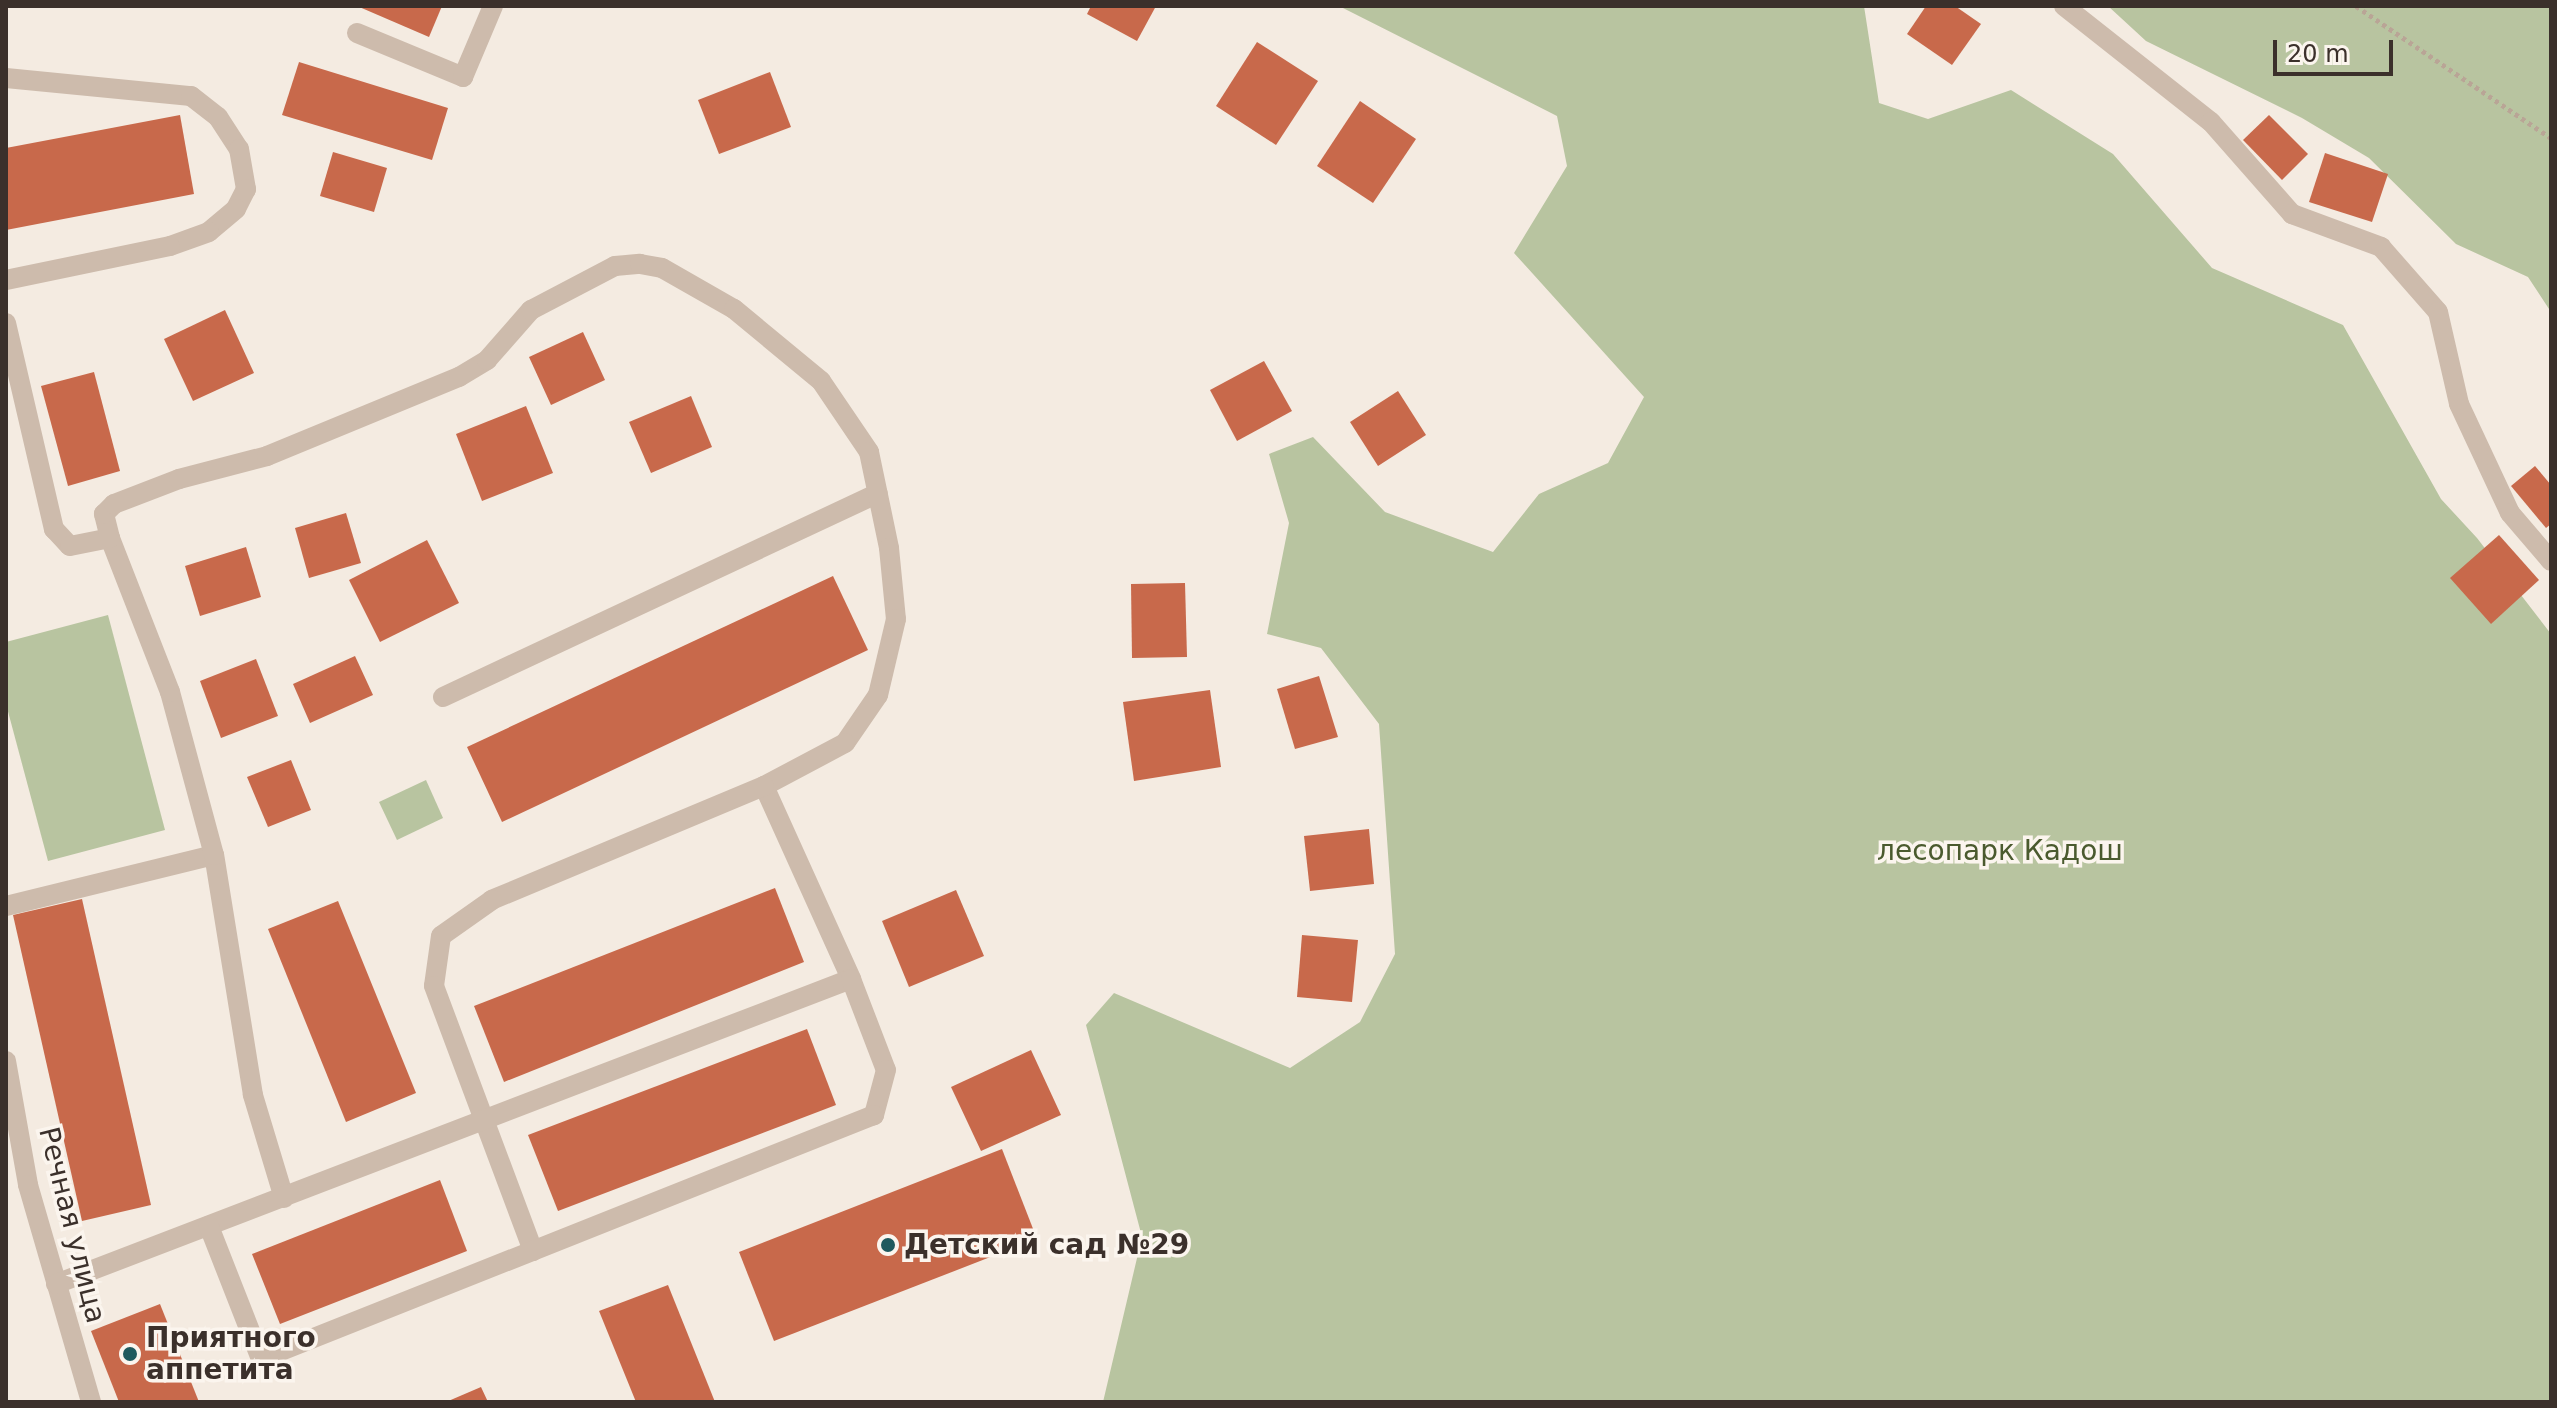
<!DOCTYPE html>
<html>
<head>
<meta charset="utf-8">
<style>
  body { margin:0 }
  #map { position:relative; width:2557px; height:1408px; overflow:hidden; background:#f4ebe1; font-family:"DejaVu Sans",sans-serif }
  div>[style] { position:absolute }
  .green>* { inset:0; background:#b8c4a0 }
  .building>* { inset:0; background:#c8694b }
  .path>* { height:5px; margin-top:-2.5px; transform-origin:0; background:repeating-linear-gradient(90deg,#b9a596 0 4px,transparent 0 8px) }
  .minor>* { height:20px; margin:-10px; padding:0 10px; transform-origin:10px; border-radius:10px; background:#cdbbac }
  .dots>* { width:22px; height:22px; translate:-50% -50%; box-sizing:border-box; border:4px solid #fbf5ee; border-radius:50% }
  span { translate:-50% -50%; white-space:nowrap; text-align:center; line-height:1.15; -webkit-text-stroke:7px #fbf5ee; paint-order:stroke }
  .park-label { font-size:28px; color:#4a5a2e }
  .street-label { font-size:28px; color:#3b302b }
  .poi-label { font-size:28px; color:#3b302b; font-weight:700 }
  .left { translate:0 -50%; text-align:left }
  .frame { position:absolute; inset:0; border:8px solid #3b302b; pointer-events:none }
  .scale { position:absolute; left:2273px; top:40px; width:120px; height:36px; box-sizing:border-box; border:4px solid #3b302b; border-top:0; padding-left:10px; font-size:24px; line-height:28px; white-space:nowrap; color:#3b302b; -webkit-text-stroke:6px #fbf5ee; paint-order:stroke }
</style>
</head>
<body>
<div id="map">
  <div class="green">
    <i style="clip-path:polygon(1339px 6px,1864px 6px,1879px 103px,1928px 119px,2011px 90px,2113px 154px,2212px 268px,2343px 325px,2441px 499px,2477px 538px,2551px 634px,2551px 1402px,1103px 1402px,1142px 1237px,1086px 1025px,1114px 993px,1290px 1068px,1360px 1022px,1395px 954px,1379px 724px,1321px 648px,1267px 634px,1289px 523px,1269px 454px,1313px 437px,1385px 512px,1493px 552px,1539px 494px,1608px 463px,1644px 397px,1514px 253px,1567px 166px,1557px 116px)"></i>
    <i style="clip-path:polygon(2108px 6px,2551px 6px,2551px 312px,2528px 277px,2456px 244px,2369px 158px,2302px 118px,2146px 41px)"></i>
    <i style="clip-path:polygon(108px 615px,165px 830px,48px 861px,6px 704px,6px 642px)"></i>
    <i style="clip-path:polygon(426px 780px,443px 818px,397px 840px,379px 802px)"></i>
  </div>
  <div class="building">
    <i style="clip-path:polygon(357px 6px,442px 6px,429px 37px)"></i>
    <i style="clip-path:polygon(1091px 6px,1156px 6px,1137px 41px,1087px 14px)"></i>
    <i style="clip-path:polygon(1926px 6px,1955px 6px,1981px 24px,1952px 65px,1907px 34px)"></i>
    <i style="clip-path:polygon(1257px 42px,1318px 81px,1276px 145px,1216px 106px)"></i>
    <i style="clip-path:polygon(299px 62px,448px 108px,432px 160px,282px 115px)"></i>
    <i style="clip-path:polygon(770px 72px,791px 127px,719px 154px,698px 100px)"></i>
    <i style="clip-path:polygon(1360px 101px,1416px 139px,1373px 203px,1317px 166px)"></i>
    <i style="clip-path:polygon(180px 115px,194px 194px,6px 230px,6px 148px)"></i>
    <i style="clip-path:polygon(2269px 115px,2308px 154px,2282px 180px,2243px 140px)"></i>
    <i style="clip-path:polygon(333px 152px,387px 168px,374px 212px,320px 196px)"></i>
    <i style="clip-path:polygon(2325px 153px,2388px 174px,2372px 222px,2309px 202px)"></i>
    <i style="clip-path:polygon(225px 310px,254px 373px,193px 401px,164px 339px)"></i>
    <i style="clip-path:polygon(583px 332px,605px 380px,551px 405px,529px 357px)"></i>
    <i style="clip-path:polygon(1264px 361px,1292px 411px,1237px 441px,1210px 390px)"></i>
    <i style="clip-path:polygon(94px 372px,120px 471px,68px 486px,41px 386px)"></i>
    <i style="clip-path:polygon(1398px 391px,1426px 435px,1378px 466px,1350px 422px)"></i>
    <i style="clip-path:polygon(691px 396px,712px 447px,651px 473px,629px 422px)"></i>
    <i style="clip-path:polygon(526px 406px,553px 473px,482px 501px,456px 434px)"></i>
    <i style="clip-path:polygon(2535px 466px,2551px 485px,2551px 524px,2546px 528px,2511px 486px)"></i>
    <i style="clip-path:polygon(346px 513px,361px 563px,309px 578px,295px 528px)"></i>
    <i style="clip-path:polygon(2499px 535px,2539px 580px,2491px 624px,2450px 578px)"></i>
    <i style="clip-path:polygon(427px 540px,459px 603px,380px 642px,349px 580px)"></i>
    <i style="clip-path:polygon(246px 547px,261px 597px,200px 616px,185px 566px)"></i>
    <i style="clip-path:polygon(833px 576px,868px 650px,502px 822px,467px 747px)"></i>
    <i style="clip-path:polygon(1185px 583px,1187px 657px,1132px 658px,1131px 584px)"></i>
    <i style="clip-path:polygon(355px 656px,373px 695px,310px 723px,293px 684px)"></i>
    <i style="clip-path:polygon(256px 659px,278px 716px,221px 738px,200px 681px)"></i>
    <i style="clip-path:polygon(1319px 676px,1338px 737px,1295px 749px,1277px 689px)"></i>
    <i style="clip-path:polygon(1210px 690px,1221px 767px,1134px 781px,1123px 702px)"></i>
    <i style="clip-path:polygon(291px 760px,311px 810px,268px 827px,247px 777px)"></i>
    <i style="clip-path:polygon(1369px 829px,1374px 884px,1310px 891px,1304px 836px)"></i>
    <i style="clip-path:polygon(775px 888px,804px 962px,504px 1082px,474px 1006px)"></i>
    <i style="clip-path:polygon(956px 890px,984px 956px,909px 987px,882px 921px)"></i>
    <i style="clip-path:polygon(82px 899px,151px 1205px,82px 1221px,13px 915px)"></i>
    <i style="clip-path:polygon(338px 901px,416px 1093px,346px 1122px,268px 929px)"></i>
    <i style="clip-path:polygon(1302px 935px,1358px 940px,1352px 1002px,1297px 997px)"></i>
    <i style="clip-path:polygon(807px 1029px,836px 1105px,558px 1211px,528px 1135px)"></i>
    <i style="clip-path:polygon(1031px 1050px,1061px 1115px,981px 1151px,951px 1087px)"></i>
    <i style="clip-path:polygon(1002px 1149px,1037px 1239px,774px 1341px,739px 1252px)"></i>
    <i style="clip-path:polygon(440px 1180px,467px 1251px,280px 1324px,252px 1254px)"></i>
    <i style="clip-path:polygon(668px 1285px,715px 1402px,636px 1402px,599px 1311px)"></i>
    <i style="clip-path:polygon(160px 1304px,199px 1402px,119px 1402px,91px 1331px)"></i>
    <i style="clip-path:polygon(481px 1387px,488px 1402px,446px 1402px)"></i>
  </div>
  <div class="path">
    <i style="left:2356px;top:6px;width:235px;rotate:34.1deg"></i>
  </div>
  <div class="minor">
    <i style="left:2064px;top:6px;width:187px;rotate:38.3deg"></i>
    <i style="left:2211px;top:122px;width:123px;rotate:48.6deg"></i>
    <i style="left:2292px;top:214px;width:95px;rotate:20.3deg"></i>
    <i style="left:2381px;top:247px;width:86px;rotate:48.8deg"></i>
    <i style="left:2438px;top:312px;width:94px;rotate:77.1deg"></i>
    <i style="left:2459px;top:404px;width:120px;rotate:64.9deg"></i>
    <i style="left:2510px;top:513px;width:63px;rotate:49.5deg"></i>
    <i style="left:357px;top:33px;width:115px;rotate:22.5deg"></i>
    <i style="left:463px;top:77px;width:77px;rotate:-67.1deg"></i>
    <i style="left:6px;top:78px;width:186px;rotate:5.6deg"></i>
    <i style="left:191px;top:96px;width:34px;rotate:38deg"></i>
    <i style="left:218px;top:117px;width:38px;rotate:57deg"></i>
    <i style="left:239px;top:149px;width:41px;rotate:80.1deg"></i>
    <i style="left:246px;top:189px;width:22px;rotate:117deg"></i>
    <i style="left:236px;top:209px;width:35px;rotate:140deg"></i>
    <i style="left:209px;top:232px;width:41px;rotate:160.3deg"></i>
    <i style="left:170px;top:246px;width:167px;rotate:168.3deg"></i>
    <i style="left:6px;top:323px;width:212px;rotate:76.9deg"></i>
    <i style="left:54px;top:529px;width:23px;rotate:47deg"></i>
    <i style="left:70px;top:546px;width:41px;rotate:-11.3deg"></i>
    <i style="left:443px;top:697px;width:480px;rotate:-25.1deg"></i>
    <i style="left:764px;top:786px;width:212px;rotate:65.7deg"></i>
    <i style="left:6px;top:906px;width:214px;rotate:-13.8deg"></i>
    <i style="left:6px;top:1061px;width:126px;rotate:79.9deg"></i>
    <i style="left:28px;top:1185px;width:226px;rotate:73.8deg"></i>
    <i style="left:284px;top:1198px;width:108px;rotate:-106.8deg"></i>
    <i style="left:253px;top:1095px;width:243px;rotate:-99.2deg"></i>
    <i style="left:214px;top:855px;width:169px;rotate:-105.1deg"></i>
    <i style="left:170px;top:692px;width:165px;rotate:-111.3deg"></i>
    <i style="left:110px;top:538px;width:25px;rotate:-104deg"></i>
    <i style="left:104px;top:514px;width:14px;rotate:-45deg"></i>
    <i style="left:114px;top:504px;width:70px;rotate:-21deg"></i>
    <i style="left:179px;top:479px;width:91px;rotate:-14.6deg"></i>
    <i style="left:267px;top:456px;width:208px;rotate:-22.4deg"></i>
    <i style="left:459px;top:377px;width:33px;rotate:-31deg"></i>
    <i style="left:487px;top:360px;width:67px;rotate:-48.7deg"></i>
    <i style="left:531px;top:310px;width:95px;rotate:-27.6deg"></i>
    <i style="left:615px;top:266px;width:25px;rotate:-5deg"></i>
    <i style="left:640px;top:264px;width:22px;rotate:10deg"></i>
    <i style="left:662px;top:268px;width:83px;rotate:29.7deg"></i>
    <i style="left:734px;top:309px;width:113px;rotate:39.6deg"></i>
    <i style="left:821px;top:381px;width:86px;rotate:55.9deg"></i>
    <i style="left:869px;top:452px;width:98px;rotate:78.2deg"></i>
    <i style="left:889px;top:548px;width:71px;rotate:84.4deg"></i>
    <i style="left:896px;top:619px;width:78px;rotate:103.3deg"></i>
    <i style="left:878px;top:695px;width:58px;rotate:124.5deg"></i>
    <i style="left:845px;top:743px;width:92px;rotate:152deg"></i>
    <i style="left:764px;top:786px;width:295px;rotate:157.3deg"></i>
    <i style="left:492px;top:900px;width:62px;rotate:144.8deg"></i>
    <i style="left:441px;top:936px;width:50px;rotate:98deg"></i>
    <i style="left:434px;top:986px;width:283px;rotate:69.5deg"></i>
    <i style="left:56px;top:1284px;width:851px;rotate:-20.99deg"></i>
    <i style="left:851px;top:979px;width:97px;rotate:69deg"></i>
    <i style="left:886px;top:1070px;width:47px;rotate:104.9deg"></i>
    <i style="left:874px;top:1115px;width:660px;rotate:158.3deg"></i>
    <i style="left:261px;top:1359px;width:143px;rotate:-111.4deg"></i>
  </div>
  <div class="dots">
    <i style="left:888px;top:1245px;background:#1f5a5e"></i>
    <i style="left:130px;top:1354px;background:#1f5a5e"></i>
  </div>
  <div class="park-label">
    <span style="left:2000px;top:851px">лесопарк Кадош</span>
  </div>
  <div class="street-label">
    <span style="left:72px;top:1225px;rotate:76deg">Речная улица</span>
  </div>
  <div class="poi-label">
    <span class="left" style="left:904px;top:1245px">Детский сад №29</span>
    <span class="left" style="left:146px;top:1354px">Приятного<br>аппетита</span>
  </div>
  <div class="frame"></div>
  <div class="scale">20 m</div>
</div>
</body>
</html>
